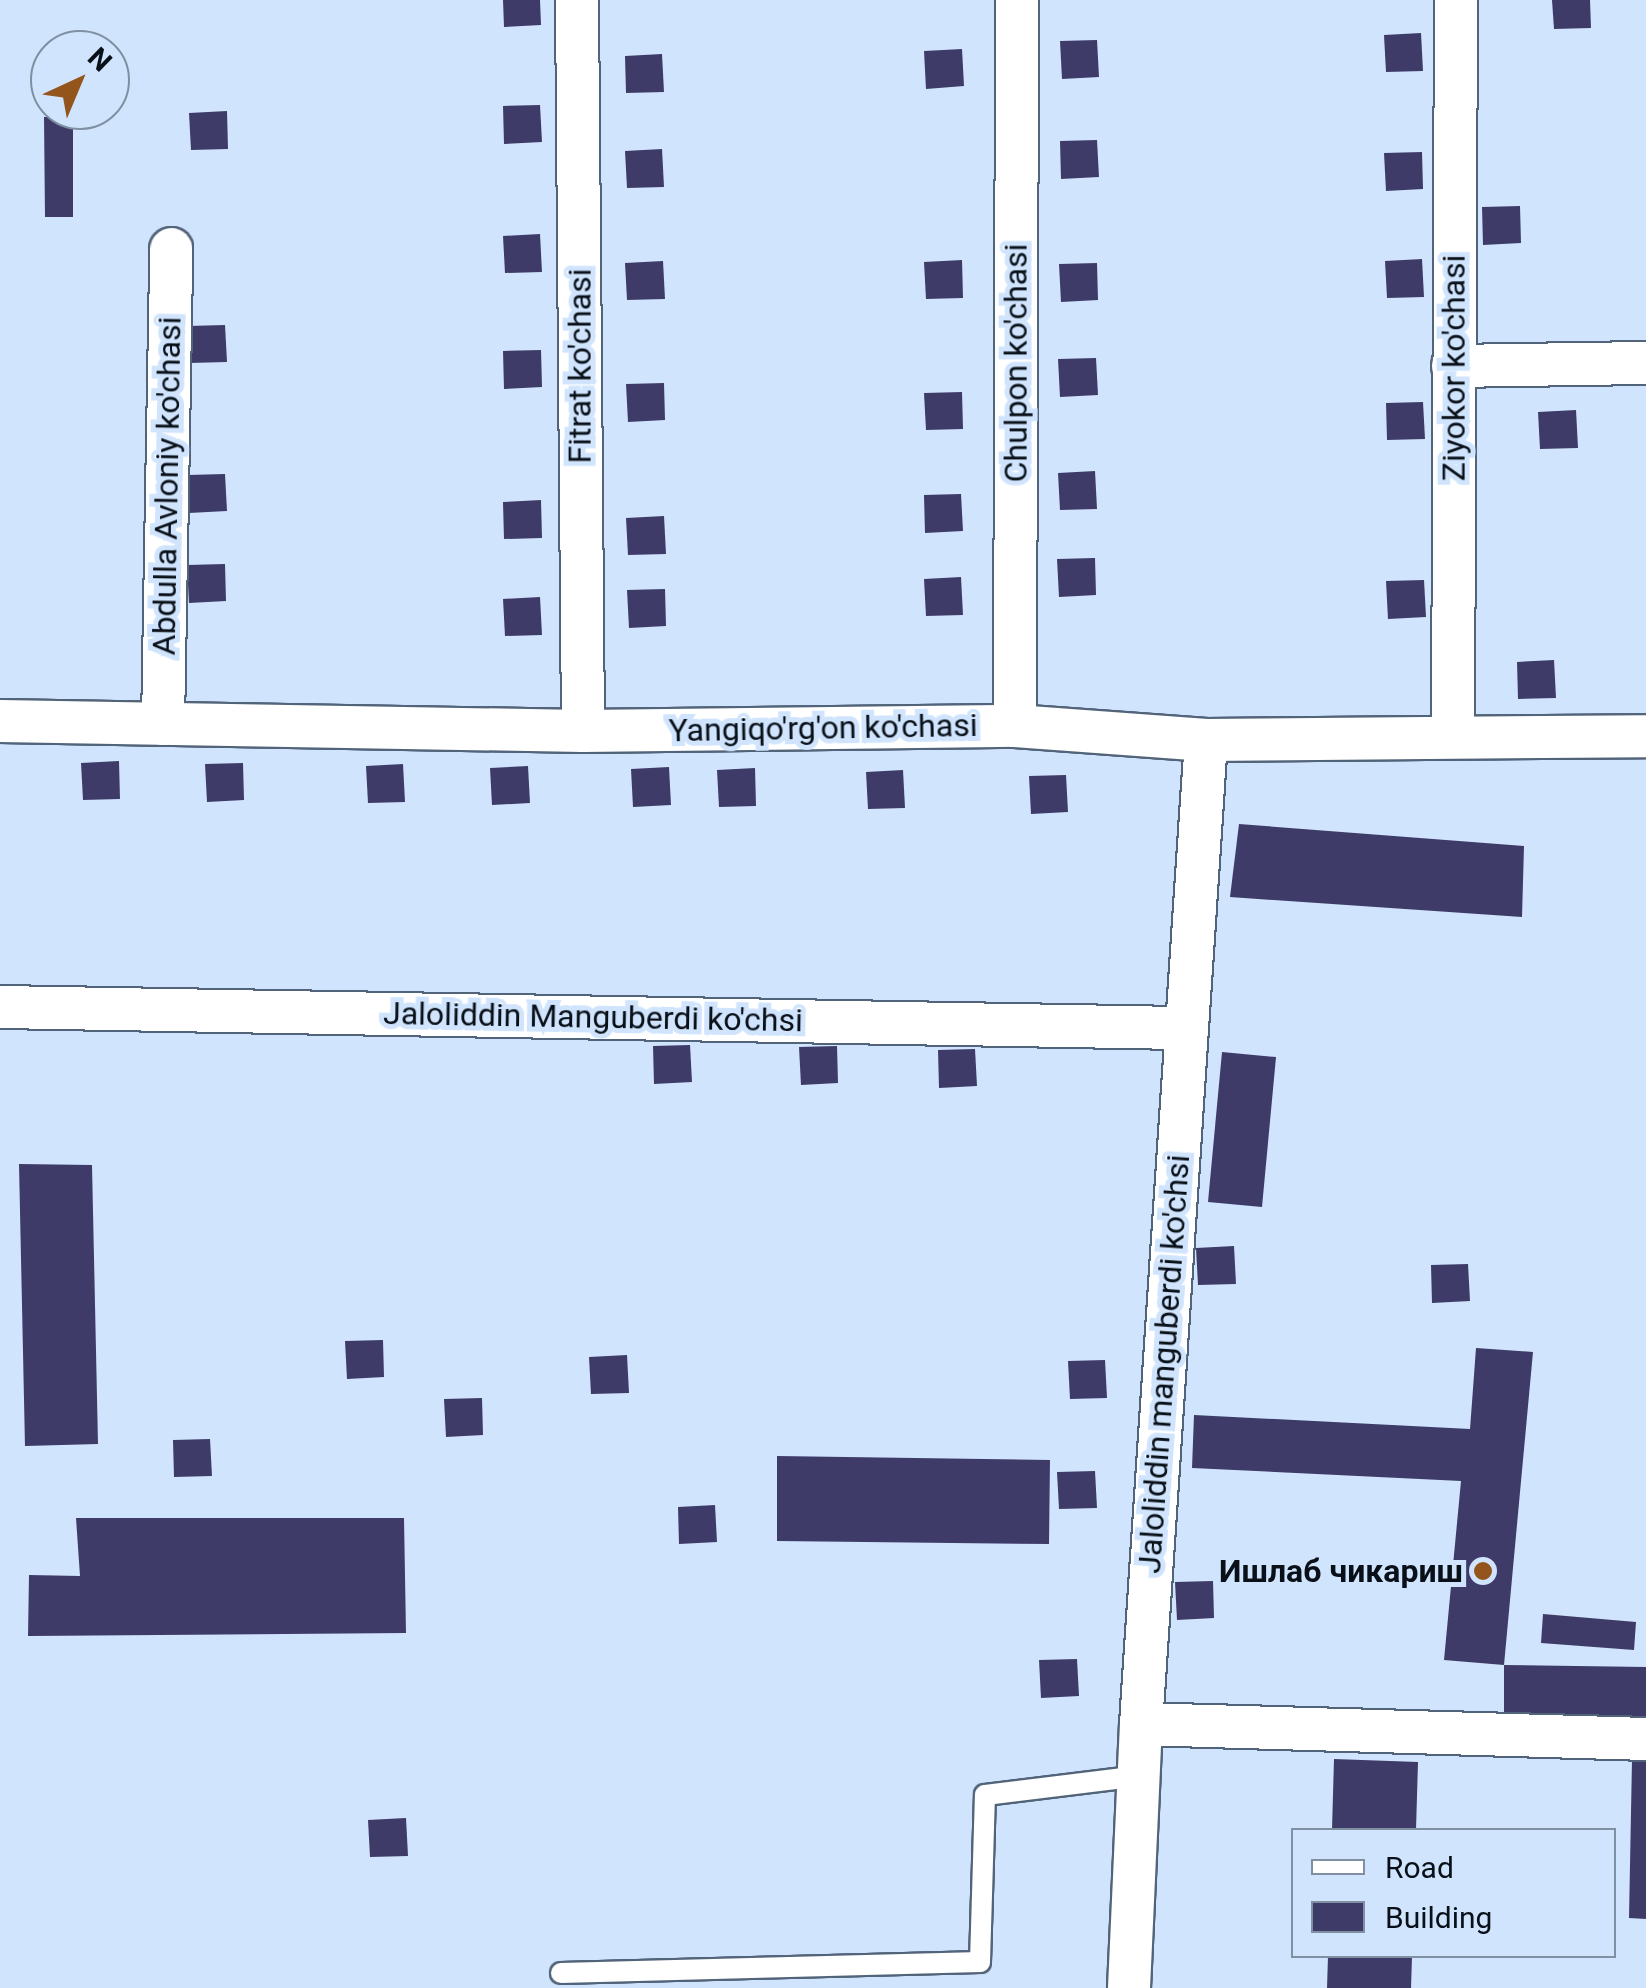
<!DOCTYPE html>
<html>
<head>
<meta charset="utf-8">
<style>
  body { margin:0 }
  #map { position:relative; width:1646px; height:1988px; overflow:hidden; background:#d0e4fd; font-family:Roboto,sans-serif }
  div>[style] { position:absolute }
  .building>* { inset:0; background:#3f3b68 }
  .roads { filter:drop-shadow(2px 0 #526479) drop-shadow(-2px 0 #526479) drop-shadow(0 2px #526479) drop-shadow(0 -2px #526479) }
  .lane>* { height:20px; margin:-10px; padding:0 10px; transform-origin:10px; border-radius:10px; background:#fff }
  .street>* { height:42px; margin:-21px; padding:0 21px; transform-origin:21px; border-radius:21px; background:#fff }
  .dots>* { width:28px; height:28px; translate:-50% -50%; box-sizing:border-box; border:5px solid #d0e4fd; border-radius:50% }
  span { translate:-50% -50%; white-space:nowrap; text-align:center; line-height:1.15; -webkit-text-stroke:10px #d0e4fd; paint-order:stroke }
  .street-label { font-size:32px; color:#091018 }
  .poi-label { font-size:32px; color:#091018; font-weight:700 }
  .right { translate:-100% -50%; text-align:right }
  .legend { position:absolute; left:1291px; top:1828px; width:325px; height:130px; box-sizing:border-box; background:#d0e4fd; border:2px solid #808fa1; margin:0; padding:12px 18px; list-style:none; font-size:30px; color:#091018 }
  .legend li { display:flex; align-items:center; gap:20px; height:50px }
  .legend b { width:50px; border:2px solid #808fa1 }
  .north { position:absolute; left:30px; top:30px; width:100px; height:100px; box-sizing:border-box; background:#d0e4fd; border:2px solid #808fa1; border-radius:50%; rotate:44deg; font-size:28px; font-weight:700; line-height:40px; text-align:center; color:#091018 }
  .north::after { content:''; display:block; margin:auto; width:35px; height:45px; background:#94551c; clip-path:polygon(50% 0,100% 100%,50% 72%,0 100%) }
</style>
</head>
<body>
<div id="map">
  <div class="building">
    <i style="clip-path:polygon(503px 0,540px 0,541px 25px,504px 27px)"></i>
    <i style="clip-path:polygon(1552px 0,1590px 0,1591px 28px,1554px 29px)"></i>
    <i style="clip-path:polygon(1421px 33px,1423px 71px,1386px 72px,1384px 35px)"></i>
    <i style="clip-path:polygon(1097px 40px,1099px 77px,1062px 79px,1060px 41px)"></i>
    <i style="clip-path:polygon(962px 49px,964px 86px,926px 89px,924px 51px)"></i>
    <i style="clip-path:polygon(662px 54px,664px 92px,626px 93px,625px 56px)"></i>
    <i style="clip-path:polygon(540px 105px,542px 142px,504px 144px,503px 106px)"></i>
    <i style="clip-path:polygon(227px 111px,228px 149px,191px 150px,189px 113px)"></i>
    <i style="clip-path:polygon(44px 117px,73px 117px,73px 217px,45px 217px)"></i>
    <i style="clip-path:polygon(1097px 140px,1099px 177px,1061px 179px,1060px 141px)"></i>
    <i style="clip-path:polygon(662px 149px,664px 187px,627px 188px,625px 151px)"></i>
    <i style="clip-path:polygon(1422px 152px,1423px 189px,1386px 191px,1384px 153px)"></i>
    <i style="clip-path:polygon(1520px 206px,1521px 243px,1483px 245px,1482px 207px)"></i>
    <i style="clip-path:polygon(540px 234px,542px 272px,505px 273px,503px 236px)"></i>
    <i style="clip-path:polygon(1422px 259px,1424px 297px,1387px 298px,1385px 261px)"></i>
    <i style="clip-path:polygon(962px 260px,963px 298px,926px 299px,924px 262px)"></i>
    <i style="clip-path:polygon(663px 261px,665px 299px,627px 300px,625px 263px)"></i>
    <i style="clip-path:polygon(1097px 263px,1098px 300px,1061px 302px,1059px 264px)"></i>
    <i style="clip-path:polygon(225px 325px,227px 362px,189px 363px,188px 326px)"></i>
    <i style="clip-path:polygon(541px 350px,542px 387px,504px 389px,503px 351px)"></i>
    <i style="clip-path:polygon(1096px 358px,1098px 395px,1060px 397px,1058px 359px)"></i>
    <i style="clip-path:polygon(664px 383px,665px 420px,628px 422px,626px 384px)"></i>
    <i style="clip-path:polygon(962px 392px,963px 429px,926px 430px,924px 393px)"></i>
    <i style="clip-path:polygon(1423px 402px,1425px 439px,1387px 440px,1386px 403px)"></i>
    <i style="clip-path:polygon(1576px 410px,1578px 448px,1540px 449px,1538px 412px)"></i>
    <i style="clip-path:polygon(1095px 471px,1097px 509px,1060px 510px,1058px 473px)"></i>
    <i style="clip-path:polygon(225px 474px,227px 511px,189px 513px,187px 475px)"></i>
    <i style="clip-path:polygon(961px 494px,963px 531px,925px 533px,924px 495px)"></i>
    <i style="clip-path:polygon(541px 500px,542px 538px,504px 539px,503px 502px)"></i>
    <i style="clip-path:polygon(664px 516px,666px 554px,628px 555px,626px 518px)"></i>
    <i style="clip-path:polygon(1095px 558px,1096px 595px,1059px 597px,1057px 559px)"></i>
    <i style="clip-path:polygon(225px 564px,226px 601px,189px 603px,187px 565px)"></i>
    <i style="clip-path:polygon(961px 577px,963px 615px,926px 616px,924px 579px)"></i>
    <i style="clip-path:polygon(1424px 580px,1426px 617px,1388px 619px,1386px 581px)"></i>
    <i style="clip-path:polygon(665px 589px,666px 626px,629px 628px,627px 590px)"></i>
    <i style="clip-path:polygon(540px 597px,542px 635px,505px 636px,503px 599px)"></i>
    <i style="clip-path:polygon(1554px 660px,1556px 698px,1518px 699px,1517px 662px)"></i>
    <i style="clip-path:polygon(119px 761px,120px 799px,83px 800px,81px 763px)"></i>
    <i style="clip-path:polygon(243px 763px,244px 800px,207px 802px,205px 764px)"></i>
    <i style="clip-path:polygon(403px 764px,405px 802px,368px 803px,366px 766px)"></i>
    <i style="clip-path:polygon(528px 766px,530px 803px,492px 805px,490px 768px)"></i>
    <i style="clip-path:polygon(669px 767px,671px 805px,633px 807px,631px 769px)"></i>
    <i style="clip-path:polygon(755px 768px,756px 806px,719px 807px,717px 770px)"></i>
    <i style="clip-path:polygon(903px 770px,905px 808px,868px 809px,866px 772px)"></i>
    <i style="clip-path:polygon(1066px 775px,1068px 812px,1031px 814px,1029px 776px)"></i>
    <i style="clip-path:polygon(1239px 824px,1524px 846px,1522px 917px,1230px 897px)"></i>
    <i style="clip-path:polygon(690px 1045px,692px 1082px,654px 1084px,653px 1046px)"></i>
    <i style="clip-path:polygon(837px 1046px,838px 1083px,801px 1085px,799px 1047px)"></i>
    <i style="clip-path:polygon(975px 1049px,977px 1086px,939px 1088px,938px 1050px)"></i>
    <i style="clip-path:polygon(1222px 1052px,1276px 1057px,1262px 1207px,1208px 1202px)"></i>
    <i style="clip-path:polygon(19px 1164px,92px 1165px,98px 1444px,25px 1446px)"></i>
    <i style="clip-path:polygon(1234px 1246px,1236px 1284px,1198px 1285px,1196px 1248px)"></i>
    <i style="clip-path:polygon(1468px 1264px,1470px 1301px,1432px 1303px,1431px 1265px)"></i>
    <i style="clip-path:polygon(383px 1340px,384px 1377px,347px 1379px,345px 1341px)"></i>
    <i style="clip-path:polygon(1476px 1348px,1533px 1352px,1504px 1665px,1444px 1660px,1461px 1481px,1192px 1468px,1194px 1415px,1470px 1429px)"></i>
    <i style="clip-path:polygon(627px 1355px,629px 1393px,591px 1394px,589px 1357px)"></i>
    <i style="clip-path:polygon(1105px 1360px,1107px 1398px,1070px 1399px,1068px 1361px)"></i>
    <i style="clip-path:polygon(482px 1398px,483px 1435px,446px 1437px,444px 1399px)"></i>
    <i style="clip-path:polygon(210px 1439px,212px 1476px,174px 1477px,173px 1440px)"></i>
    <i style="clip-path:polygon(777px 1456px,1050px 1460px,1049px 1544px,777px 1541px)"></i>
    <i style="clip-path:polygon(1095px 1471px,1097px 1508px,1059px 1509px,1057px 1472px)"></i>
    <i style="clip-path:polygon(715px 1505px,717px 1542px,679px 1544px,678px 1507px)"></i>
    <i style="clip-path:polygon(76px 1518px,404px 1518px,406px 1633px,28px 1636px,29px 1575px,80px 1576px)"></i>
    <i style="clip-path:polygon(1213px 1581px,1214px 1618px,1177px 1620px,1175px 1582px)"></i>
    <i style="clip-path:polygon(1543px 1614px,1636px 1622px,1634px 1650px,1541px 1643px)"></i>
    <i style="clip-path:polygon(1077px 1659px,1079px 1696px,1041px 1698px,1039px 1660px)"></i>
    <i style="clip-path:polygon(1504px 1665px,1646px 1667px,1646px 1725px,1504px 1723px)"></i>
    <i style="clip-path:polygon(1334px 1759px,1418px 1762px,1416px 1830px,1332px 1830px)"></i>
    <i style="clip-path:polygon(1632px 1760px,1646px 1760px,1646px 1919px,1629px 1918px)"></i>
    <i style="clip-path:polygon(406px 1818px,408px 1856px,370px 1857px,368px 1820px)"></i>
    <i style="clip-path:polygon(1328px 1956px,1412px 1956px,1411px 1988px,1327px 1988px)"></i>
  </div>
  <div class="roads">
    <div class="lane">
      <i style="left:561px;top:1973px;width:419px;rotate:-1.5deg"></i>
      <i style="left:980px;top:1962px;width:167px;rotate:-88.3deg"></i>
      <i style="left:985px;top:1795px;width:156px;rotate:-7deg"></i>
    </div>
    <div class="street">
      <i style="left:577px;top:0;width:731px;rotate:89.53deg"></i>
      <i style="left:1453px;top:366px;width:193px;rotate:-0.9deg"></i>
      <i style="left:0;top:721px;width:583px;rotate:0.98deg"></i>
      <i style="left:583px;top:731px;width:432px;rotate:-0.7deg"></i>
      <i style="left:1015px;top:726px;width:192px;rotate:4.2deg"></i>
      <i style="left:1206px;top:740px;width:440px;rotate:-0.5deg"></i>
      <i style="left:163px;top:724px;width:475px;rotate:-89deg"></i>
      <i style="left:1015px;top:726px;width:726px;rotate:-89.84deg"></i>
      <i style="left:1453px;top:737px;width:737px;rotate:-89.77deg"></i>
      <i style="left:0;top:1007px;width:1185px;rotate:1.02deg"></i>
      <i style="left:1141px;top:1724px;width:505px;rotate:1.7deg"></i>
      <i style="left:1129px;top:1988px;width:264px;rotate:-87.4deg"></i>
      <i style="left:1141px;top:1724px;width:986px;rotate:-86.22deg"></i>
    </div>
  </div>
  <div class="dots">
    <i style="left:1483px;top:1571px;background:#94551c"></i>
  </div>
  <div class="street-label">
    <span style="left:1016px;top:363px;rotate:-90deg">Chulpon ko'chasi</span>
    <span style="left:580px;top:366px;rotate:-90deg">Fitrat ko'chasi</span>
    <span style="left:1454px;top:368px;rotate:-90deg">Ziyokor ko'chasi</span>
    <span style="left:167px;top:486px;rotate:-89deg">Abdulla Avloniy ko'chasi</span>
    <span style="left:823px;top:728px;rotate:-1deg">Yangiqo'rg'on ko'chasi</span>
    <span style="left:593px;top:1017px;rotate:1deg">Jaloliddin Manguberdi ko'chsi</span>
    <span style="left:1164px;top:1364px;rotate:-86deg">Jaloliddin manguberdi ko'chsi</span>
  </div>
  <div class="poi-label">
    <span class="right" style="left:1463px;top:1571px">Ишлаб чикариш</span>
  </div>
  <ul class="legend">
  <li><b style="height:12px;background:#fff"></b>Road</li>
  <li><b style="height:28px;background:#3f3b68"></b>Building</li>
  </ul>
  <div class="north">N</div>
</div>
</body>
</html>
